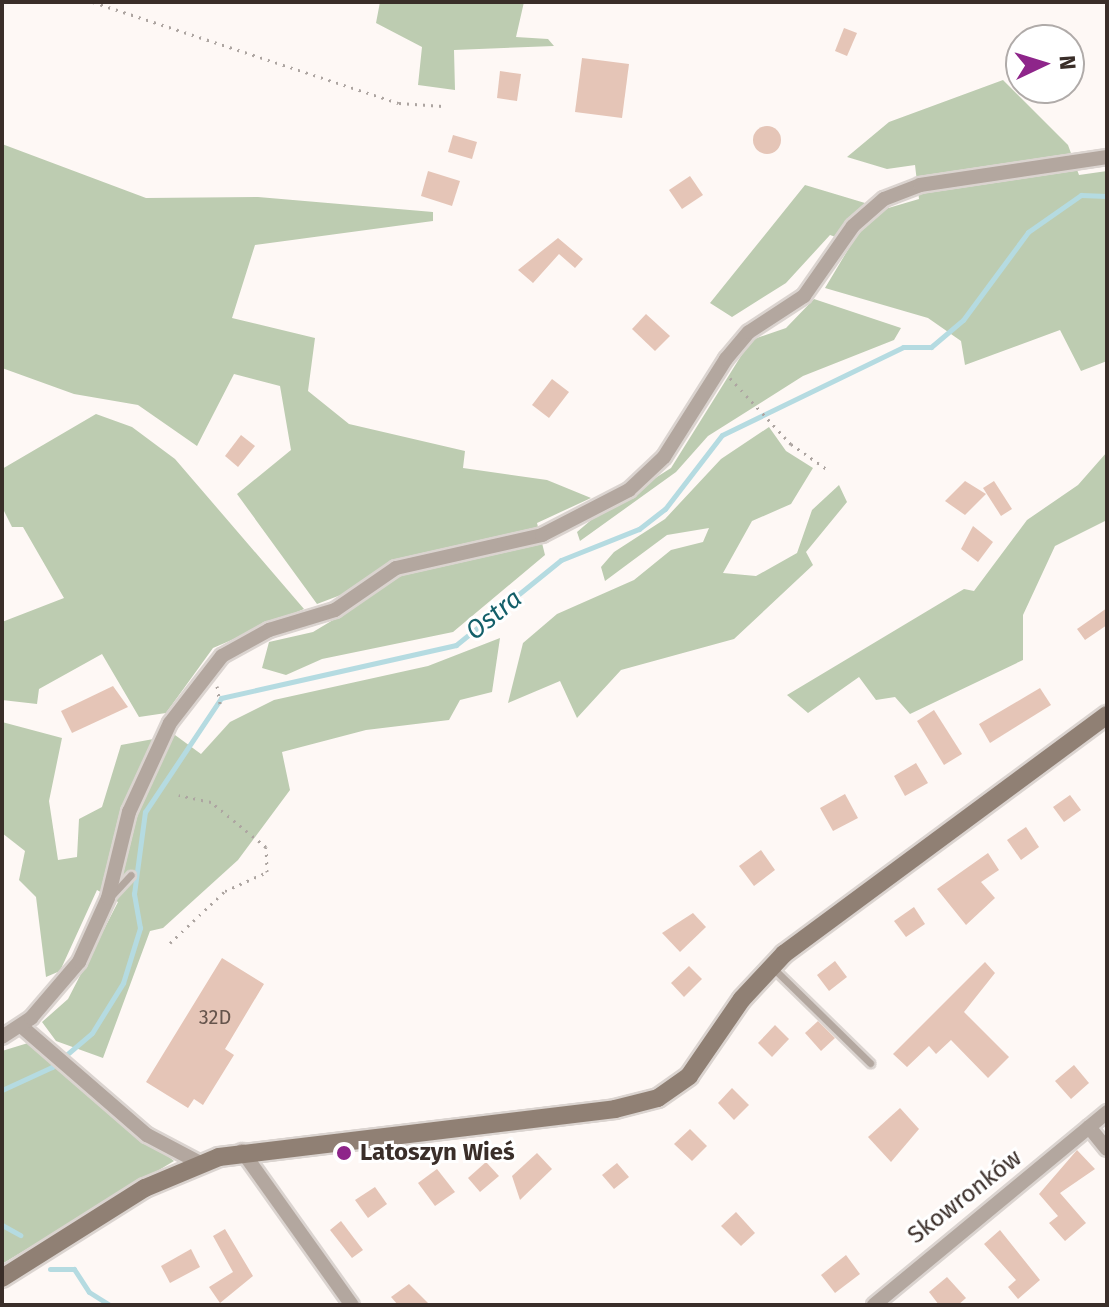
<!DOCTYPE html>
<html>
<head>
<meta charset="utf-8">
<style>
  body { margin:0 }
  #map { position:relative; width:1109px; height:1307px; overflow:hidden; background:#fef8f5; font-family:"Fira Sans",sans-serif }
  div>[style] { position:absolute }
  .green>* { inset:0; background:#bdccb1 }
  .stream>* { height:5px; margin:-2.5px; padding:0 2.5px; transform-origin:2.5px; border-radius:2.5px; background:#b5dbe1 }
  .building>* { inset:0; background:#e5c5b7 }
  .round { border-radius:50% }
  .path>* { height:3px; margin-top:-1.5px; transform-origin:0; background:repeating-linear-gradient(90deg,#ada5a1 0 2px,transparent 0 8px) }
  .roads { filter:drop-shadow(2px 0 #dbd4d0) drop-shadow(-2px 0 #dbd4d0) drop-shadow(0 2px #dbd4d0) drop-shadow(0 -2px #dbd4d0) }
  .lane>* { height:7px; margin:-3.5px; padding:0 3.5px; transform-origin:3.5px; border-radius:3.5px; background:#b3a79f }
  .street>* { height:14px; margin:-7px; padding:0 7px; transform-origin:7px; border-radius:7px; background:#b3a79f }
  .secondary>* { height:18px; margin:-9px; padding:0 9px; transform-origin:9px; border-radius:9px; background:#908074 }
  .dots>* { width:22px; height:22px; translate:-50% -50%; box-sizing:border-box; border:4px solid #fff; border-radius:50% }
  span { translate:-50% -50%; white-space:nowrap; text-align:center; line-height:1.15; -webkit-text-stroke:6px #fff; paint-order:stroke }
  .number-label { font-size:20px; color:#65544c }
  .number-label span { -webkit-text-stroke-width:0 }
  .poi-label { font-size:24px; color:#3a2e29; font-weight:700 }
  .left { translate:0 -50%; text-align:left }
  .street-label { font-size:24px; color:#3a2e29 }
  .water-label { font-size:26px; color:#135f69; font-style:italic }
  .frame { position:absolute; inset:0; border:4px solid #3a2e29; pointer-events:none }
  .north { position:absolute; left:1005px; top:24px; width:80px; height:80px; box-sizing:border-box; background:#fff; border:2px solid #b0aba9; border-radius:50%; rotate:86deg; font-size:22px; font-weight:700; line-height:32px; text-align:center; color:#3a2e29 }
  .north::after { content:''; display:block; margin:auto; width:28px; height:36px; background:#8e258a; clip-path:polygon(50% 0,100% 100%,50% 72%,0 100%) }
</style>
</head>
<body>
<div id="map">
  <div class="green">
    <i style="clip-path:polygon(380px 2px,524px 2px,516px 37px,548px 39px,554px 46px,454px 50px,455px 90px,418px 85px,422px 47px,376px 23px)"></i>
    <i style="clip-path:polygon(1003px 80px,1068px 145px,1079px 175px,1107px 171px,1107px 361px,1081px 371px,1060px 330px,965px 365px,961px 341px,928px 318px,825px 288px,852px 243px,830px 235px,786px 283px,732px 317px,710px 303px,805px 185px,885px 209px,919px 199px,915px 165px,887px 169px,847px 157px,889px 122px)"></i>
    <i style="clip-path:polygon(2px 144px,146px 198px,258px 197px,433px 212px,433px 221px,255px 245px,232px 318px,315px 338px,308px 391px,349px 424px,465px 451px,463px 468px,547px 480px,591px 498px,537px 523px,545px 555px,453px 632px,322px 659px,286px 675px,262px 668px,269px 642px,313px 632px,358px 605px,346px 593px,317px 604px,237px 494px,291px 450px,280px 386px,234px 374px,197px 446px,138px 405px,74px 394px,2px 368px)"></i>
    <i style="clip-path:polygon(814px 299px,901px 328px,894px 340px,803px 376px,708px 436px,676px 472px,580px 541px,577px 532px,597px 515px,671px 468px,751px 340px,786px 328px)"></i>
    <i style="clip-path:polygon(96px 414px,132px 427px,175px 459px,304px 609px,213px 648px,166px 713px,139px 717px,102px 654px,39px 689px,37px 704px,2px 700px,2px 622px,64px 598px,23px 527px,12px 527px,2px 507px,2px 469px)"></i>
    <i style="clip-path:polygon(769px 427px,786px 451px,813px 468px,791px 504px,752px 521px,723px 573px,756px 576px,797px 553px,812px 510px,839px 485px,847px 502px,806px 552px,813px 565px,734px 639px,621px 670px,577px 718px,560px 681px,508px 703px,523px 643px,557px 614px,634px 580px,671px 550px,703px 542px,709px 528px,667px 535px,605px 581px,601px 567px,614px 552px,665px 519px,721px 459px)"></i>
    <i style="clip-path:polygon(1107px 452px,1107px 520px,1055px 546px,1023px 615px,1023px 660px,910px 714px,895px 697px,876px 700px,859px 677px,808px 713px,787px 695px,964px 589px,974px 591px,1027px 520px,1078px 485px)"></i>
    <i style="clip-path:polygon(500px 638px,492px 692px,460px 700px,449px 720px,366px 730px,282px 752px,290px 790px,238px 860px,163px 928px,150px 931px,103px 1058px,56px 1041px,42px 1022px,68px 999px,118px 902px,97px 890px,60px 971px,46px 977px,36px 897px,19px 880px,25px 851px,2px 833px,2px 722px,62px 738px,49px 801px,58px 860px,77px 857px,79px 819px,102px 807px,121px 745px,175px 735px,201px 754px,230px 722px,274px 700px,428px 666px)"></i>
    <i style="clip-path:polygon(28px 1043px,174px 1161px,2px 1264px,2px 1051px)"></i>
  </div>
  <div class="stream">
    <i style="left:2px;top:1090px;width:55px;rotate:-24.7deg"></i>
    <i style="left:52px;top:1067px;width:52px;rotate:-40.4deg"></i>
    <i style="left:92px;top:1033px;width:59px;rotate:-58.2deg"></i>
    <i style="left:123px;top:983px;width:58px;rotate:-72.8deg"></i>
    <i style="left:140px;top:928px;width:35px;rotate:-100deg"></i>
    <i style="left:134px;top:894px;width:83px;rotate:-82.4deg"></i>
    <i style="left:145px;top:812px;width:137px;rotate:-56.3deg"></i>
    <i style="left:221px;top:698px;width:241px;rotate:-12.7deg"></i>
    <i style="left:456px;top:645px;width:135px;rotate:-39deg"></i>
    <i style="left:561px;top:560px;width:84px;rotate:-21.7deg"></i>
    <i style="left:639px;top:529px;width:33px;rotate:-38deg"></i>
    <i style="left:665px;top:509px;width:93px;rotate:-52.4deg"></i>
    <i style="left:722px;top:435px;width:201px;rotate:-25.9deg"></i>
    <i style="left:903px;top:347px;width:28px"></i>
    <i style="left:931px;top:347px;width:42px;rotate:-40.2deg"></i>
    <i style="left:963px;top:320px;width:109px;rotate:-53.5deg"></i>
    <i style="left:1028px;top:232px;width:65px;rotate:-34.9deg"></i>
    <i style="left:1081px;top:195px;width:26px;rotate:2deg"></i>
    <i style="left:2px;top:1225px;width:21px;rotate:29deg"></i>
    <i style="left:50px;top:1269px;width:24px"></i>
    <i style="left:74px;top:1269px;width:27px;rotate:57deg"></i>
    <i style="left:89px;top:1292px;width:25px;rotate:32deg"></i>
  </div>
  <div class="building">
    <i style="clip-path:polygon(844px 28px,857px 33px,847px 56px,835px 51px)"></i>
    <i style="clip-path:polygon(582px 58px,629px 64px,622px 118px,575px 112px)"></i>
    <i style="clip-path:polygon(500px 71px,521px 74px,517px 101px,497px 98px)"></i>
    <i class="round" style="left:753px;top:126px;width:28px;height:28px"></i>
    <i style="clip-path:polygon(453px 135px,477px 142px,472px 159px,448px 152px)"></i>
    <i style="clip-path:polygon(428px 171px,460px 181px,452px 206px,421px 196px)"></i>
    <i style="clip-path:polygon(690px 176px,703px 195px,682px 209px,669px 190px)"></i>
    <i style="clip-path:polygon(558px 238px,583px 259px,575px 268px,559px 254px,533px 283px,518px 270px)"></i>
    <i style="clip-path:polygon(646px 314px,670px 336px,655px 351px,632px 329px)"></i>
    <i style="clip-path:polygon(552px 379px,569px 392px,549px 418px,532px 405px)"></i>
    <i style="clip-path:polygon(241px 435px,255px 446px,238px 467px,225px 456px)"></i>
    <i style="clip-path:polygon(965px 481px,986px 494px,965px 515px,945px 501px)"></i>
    <i style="clip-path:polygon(994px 481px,1012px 509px,1001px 516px,983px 488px)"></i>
    <i style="clip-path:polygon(973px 526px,993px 542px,978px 562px,961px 549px)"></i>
    <i style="clip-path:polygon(1107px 608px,1107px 625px,1085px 640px,1077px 629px)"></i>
    <i style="clip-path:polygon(113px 686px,128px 707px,72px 733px,61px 711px)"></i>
    <i style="clip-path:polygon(1040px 688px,1051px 705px,990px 743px,979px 724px)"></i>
    <i style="clip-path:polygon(934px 710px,962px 754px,944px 765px,917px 721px)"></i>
    <i style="clip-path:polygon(916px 763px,928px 783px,905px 796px,894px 776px)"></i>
    <i style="clip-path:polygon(845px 794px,858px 818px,833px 831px,820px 808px)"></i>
    <i style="clip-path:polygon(1070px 795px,1081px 810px,1064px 822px,1053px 807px)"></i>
    <i style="clip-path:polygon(1026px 827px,1039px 847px,1021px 860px,1007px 840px)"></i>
    <i style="clip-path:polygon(761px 850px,775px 870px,754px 886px,739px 866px)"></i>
    <i style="clip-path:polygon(988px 853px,999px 870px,981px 882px,995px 898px,966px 925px,937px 889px)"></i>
    <i style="clip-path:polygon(914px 907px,925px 924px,906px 937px,894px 921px)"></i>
    <i style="clip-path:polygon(693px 913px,706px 927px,680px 952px,662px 933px)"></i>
    <i style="clip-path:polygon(222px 958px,264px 984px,225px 1049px,234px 1055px,203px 1105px,194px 1099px,188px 1108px,146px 1082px)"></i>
    <i style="clip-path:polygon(835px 961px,847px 977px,829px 991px,817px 975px)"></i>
    <i style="clip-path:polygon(985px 962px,995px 973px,964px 1012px,1009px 1057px,988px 1078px,951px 1040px,936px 1054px,929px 1046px,907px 1067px,893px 1054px)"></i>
    <i style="clip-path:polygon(689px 966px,702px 979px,684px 997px,671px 983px)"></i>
    <i style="clip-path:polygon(818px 1021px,835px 1038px,821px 1051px,805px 1033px)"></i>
    <i style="clip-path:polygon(775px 1025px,789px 1039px,772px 1057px,758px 1043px)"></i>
    <i style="clip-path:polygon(1074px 1065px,1089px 1083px,1071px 1099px,1055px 1081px)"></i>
    <i style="clip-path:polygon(732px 1088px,749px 1105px,734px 1120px,718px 1103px)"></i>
    <i style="clip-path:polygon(900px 1108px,919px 1129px,891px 1162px,868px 1137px)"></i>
    <i style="clip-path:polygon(690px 1129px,707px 1146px,692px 1161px,674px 1144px)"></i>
    <i style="clip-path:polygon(1077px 1150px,1095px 1169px,1060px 1193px,1086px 1223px,1065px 1241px,1049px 1223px,1058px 1216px,1039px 1194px)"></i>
    <i style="clip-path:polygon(537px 1153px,552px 1169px,520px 1200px,512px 1176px)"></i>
    <i style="clip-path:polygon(486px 1162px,499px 1176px,480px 1192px,468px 1178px)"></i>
    <i style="clip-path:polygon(617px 1163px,629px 1177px,614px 1189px,602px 1175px)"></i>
    <i style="clip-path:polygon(437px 1169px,455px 1192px,435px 1206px,418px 1183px)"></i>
    <i style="clip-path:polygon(375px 1187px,387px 1204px,368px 1218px,355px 1200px)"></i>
    <i style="clip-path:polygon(736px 1212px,755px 1233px,741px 1246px,721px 1226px)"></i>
    <i style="clip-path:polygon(341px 1221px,363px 1250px,352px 1258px,330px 1230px)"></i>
    <i style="clip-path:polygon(225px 1229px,253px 1276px,220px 1303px,209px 1287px,233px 1272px,213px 1236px)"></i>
    <i style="clip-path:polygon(1000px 1230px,1040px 1280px,1018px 1299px,1008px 1287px,1016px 1280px,984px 1244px)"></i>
    <i style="clip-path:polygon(191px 1249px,200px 1267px,170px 1283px,161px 1266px)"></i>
    <i style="clip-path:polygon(846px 1255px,860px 1274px,835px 1293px,821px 1275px)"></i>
    <i style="clip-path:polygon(947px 1277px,966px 1298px,958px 1305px,939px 1305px,929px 1292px)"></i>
    <i style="clip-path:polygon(409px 1284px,430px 1305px,398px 1305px,391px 1297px)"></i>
  </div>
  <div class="path">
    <i style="left:93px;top:2px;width:322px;rotate:18.3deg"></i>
    <i style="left:399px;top:103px;width:44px;rotate:3.9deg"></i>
    <i style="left:730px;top:378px;width:90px;rotate:47.3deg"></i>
    <i style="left:791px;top:444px;width:45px;rotate:35.1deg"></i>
    <i style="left:217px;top:686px;width:23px;rotate:80deg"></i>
    <i style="left:170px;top:943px;width:76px;rotate:-43.4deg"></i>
    <i style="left:225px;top:891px;width:46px;rotate:-24.3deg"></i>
    <i style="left:267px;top:872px;width:25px;rotate:-92deg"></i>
    <i style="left:266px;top:847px;width:71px;rotate:-140.7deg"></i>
    <i style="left:211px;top:802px;width:33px;rotate:-168deg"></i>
  </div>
  <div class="roads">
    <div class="lane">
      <i style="left:113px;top:894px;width:26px;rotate:-47deg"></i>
      <i style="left:773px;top:968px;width:136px;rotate:44.4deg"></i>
    </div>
    <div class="street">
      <i style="left:21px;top:1026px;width:167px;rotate:40.9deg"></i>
      <i style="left:147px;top:1135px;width:60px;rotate:27.8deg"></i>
      <i style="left:2px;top:1037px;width:35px;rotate:-33deg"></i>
      <i style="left:31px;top:1018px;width:74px;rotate:-49.4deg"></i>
      <i style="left:79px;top:962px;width:70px;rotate:-65.6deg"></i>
      <i style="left:108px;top:898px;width:89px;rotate:-76.3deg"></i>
      <i style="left:129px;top:812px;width:98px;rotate:-65.3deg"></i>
      <i style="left:170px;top:723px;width:85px;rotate:-52.2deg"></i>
      <i style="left:222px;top:656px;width:54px;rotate:-29deg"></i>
      <i style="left:269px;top:630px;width:69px;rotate:-16.9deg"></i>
      <i style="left:335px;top:610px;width:74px;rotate:-34.5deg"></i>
      <i style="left:396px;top:568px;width:150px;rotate:-12.7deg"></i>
      <i style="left:542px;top:535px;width:98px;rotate:-27.3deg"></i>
      <i style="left:629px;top:490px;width:48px;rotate:-43.3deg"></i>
      <i style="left:664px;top:457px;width:116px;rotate:-57.7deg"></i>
      <i style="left:726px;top:359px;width:35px;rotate:-50deg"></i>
      <i style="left:749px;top:332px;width:66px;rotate:-33.2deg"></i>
      <i style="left:804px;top:296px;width:85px;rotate:-55deg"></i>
      <i style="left:853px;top:226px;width:41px;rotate:-41.1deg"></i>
      <i style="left:884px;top:199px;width:39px;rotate:-21deg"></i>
      <i style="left:920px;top:185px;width:189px;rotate:-8.5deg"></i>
      <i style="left:1089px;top:1127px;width:28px;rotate:51deg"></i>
      <i style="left:242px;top:1151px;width:189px;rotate:54.5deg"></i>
      <i style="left:874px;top:1305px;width:303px;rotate:-39.6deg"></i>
    </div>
    <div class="secondary">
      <i style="left:2px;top:1278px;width:169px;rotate:-32.2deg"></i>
      <i style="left:145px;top:1188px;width:80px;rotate:-22.7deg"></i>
      <i style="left:219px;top:1157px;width:399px;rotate:-6.9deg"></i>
      <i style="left:615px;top:1109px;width:44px;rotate:-14.3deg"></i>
      <i style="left:658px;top:1098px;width:38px;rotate:-35deg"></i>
      <i style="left:689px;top:1076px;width:93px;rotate:-55.5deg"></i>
      <i style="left:742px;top:999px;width:62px;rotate:-47deg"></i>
      <i style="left:784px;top:954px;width:402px;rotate:-36.5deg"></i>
    </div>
  </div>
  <div class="dots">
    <i style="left:344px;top:1153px;background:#8e258a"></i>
  </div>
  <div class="number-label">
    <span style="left:215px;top:1017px">32D</span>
  </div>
  <div class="poi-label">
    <span class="left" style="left:360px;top:1153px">Latoszyn Wieś</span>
  </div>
  <div class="street-label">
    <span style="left:965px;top:1197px;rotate:-38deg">Skowronków</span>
  </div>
  <div class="water-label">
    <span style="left:494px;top:615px;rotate:-39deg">Ostra</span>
  </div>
  <div class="frame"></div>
  <div class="north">N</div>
</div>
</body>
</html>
